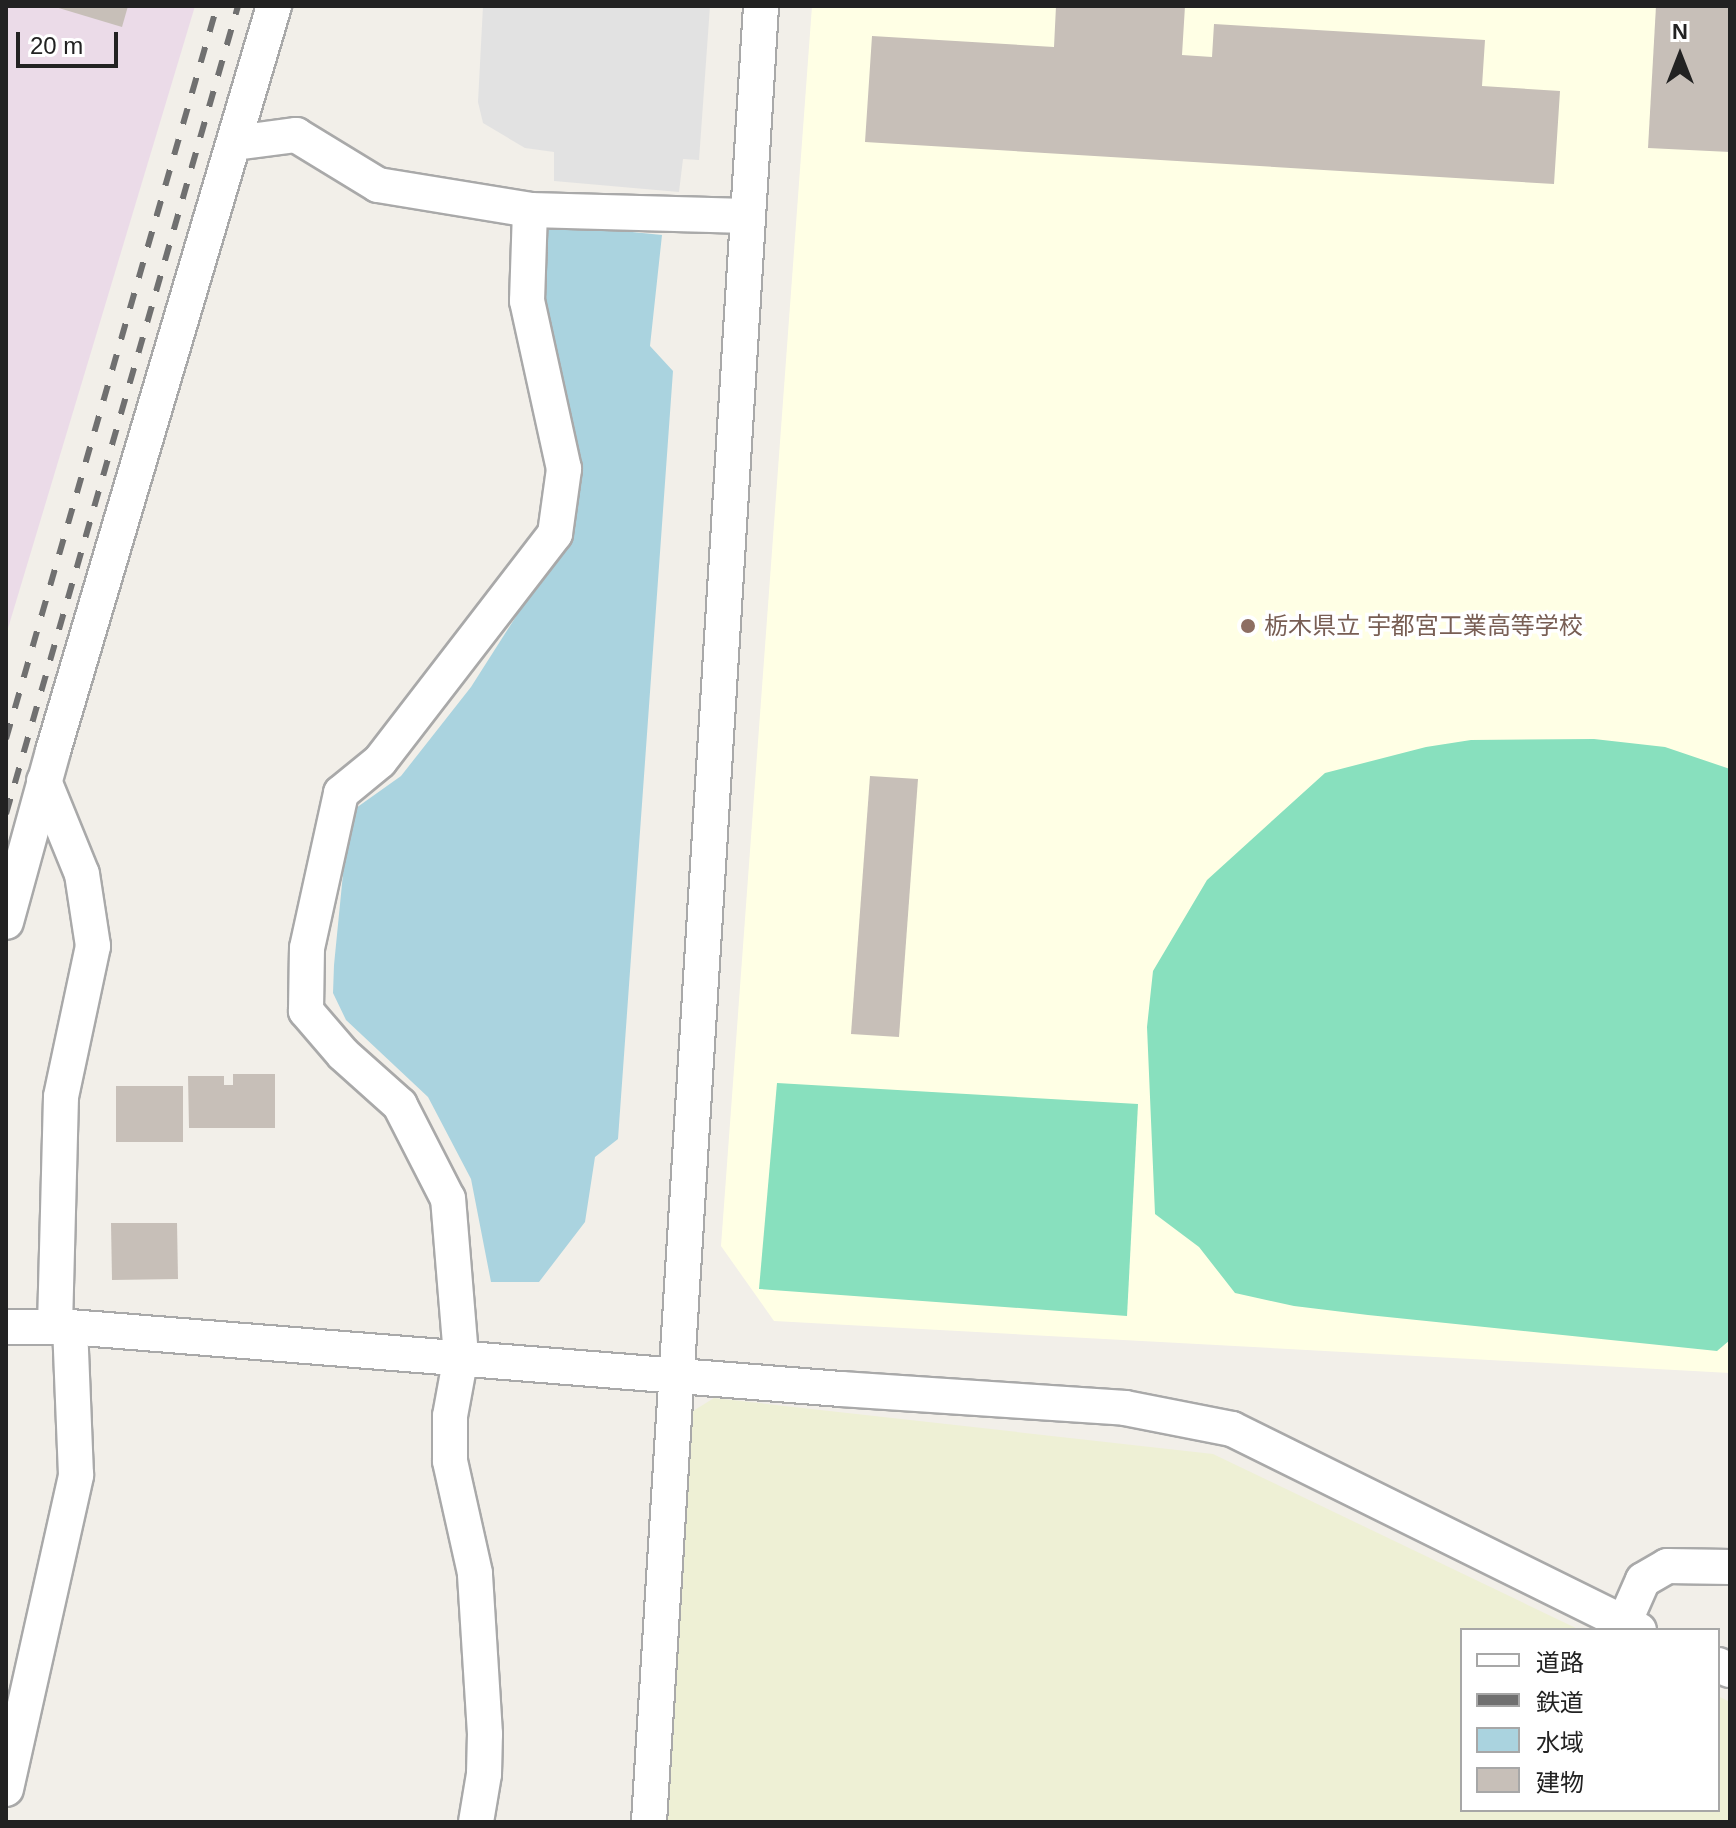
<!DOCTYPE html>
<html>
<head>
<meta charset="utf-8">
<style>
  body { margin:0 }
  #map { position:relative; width:1736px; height:1828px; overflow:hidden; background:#f2efe9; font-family:Arial,"Noto Sans JP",sans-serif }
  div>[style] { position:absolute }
  .industrial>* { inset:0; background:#ebdbe8 }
  .education>* { inset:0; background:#ffffe5 }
  .farmland>* { inset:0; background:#eef0d5 }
  .pitch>* { inset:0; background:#88e0be }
  .parking>* { inset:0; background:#e2e2e2 }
  .water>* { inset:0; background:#aad3df }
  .building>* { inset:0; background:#c7bfb8 }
  .roads { filter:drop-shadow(2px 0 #a9a9a9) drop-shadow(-2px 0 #a9a9a9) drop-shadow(0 2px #a9a9a9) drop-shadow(0 -2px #a9a9a9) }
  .minor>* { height:34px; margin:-17px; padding:0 17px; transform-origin:17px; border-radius:17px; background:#fff }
  .rail>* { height:6px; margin-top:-3px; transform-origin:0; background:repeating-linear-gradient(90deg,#707070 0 16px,transparent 0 32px) }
  .dots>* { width:22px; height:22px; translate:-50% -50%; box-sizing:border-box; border:4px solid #fff; border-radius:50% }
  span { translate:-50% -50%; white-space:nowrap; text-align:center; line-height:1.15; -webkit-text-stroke:7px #fff; paint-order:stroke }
  .education-label { font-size:24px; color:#785e54 }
  .left { translate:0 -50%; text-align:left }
  .frame { position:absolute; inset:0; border:8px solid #222; pointer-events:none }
  .legend { position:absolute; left:1460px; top:1628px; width:260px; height:184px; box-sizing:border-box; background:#fff; border:2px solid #a7a7a7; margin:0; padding:10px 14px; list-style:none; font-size:24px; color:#222 }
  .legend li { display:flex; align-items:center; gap:16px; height:40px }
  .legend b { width:40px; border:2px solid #a7a7a7 }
  .north { position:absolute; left:1640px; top:16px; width:80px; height:80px; -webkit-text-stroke:6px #fff; paint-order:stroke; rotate:0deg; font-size:22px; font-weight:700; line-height:32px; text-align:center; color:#222 }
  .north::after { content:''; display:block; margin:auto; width:28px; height:36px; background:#222; clip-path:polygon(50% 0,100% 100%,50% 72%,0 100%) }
  .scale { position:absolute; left:16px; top:32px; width:102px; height:36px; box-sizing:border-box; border:4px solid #222; border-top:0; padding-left:10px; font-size:24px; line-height:28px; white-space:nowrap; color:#222; -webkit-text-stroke:6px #fff; paint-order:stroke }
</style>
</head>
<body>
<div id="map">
  <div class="industrial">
    <i style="clip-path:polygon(6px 6px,195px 6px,6px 635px)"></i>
  </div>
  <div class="education">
    <i style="clip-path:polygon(812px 6px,1730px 6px,1730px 1373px,774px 1321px,721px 1246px)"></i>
  </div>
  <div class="farmland">
    <i style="clip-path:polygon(714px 1398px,1213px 1454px,1580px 1630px,1462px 1630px,1462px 1810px,1718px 1810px,1718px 1696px,1730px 1702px,1728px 1822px,652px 1822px,685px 1416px)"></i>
  </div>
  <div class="pitch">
    <i style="clip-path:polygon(1594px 739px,1665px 747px,1730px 769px,1730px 1340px,1717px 1351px,1368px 1315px,1294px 1306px,1235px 1293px,1199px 1247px,1155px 1214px,1147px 1027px,1153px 971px,1207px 880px,1325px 773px,1426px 747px,1471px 740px)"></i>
    <i style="clip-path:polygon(777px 1083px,1138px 1104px,1127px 1316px,759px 1289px)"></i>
  </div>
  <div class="parking">
    <i style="clip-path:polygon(483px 6px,710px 6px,699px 160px,683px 159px,679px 192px,554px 181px,554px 152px,525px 148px,483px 123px,478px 102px)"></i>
  </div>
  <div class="water">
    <i style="clip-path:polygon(543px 223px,662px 235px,650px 346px,673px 371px,618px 1139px,595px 1157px,585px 1222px,539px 1282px,491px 1282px,471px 1179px,428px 1097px,346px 1020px,333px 993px,334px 965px,349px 813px,401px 776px,471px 687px,545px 571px,578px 505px,565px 409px,538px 303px)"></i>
  </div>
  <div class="building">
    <i style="clip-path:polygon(52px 6px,128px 6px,122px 27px)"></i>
    <i style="clip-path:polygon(1056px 6px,1185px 6px,1182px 55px,1212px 57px,1214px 24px,1485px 40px,1482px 86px,1560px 91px,1554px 184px,865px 142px,872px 36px,1054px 47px)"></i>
    <i style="clip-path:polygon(1656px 6px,1730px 6px,1730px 152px,1648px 148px)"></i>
    <i style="clip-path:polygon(870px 776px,918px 779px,899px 1037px,851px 1034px)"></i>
    <i style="clip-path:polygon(233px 1074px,275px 1074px,275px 1128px,189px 1128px,188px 1076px,224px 1076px,224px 1085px,233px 1085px)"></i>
    <i style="clip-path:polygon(116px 1086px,183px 1086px,183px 1142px,116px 1142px)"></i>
    <i style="clip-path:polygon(111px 1223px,177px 1223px,178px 1279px,112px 1280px)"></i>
  </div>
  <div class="roads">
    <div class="minor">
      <i style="left:235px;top:143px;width:62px;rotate:-7.5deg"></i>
      <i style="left:296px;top:135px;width:96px;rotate:31.4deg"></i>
      <i style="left:378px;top:185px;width:154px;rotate:9.3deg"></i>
      <i style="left:44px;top:781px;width:100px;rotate:67.8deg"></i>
      <i style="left:82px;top:874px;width:73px;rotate:81.3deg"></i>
      <i style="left:93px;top:946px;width:154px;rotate:102deg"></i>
      <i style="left:61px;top:1097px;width:230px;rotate:91.5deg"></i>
      <i style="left:6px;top:922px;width:177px;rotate:-74.6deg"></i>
      <i style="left:53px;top:751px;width:777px;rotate:-73.48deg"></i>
      <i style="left:6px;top:1327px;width:64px"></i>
      <i style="left:70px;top:1327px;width:773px;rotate:4.6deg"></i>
      <i style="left:841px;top:1389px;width:285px;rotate:3.8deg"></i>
      <i style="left:1125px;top:1408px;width:109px;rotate:11.1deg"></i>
      <i style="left:1232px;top:1429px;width:454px;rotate:26.3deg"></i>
      <i style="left:1624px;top:1623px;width:47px;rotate:-66.2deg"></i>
      <i style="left:1643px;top:1580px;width:28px;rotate:-30deg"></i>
      <i style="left:1667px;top:1566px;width:63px;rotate:0.9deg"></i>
      <i style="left:1718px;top:1665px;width:13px;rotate:23deg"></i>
      <i style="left:6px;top:1789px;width:322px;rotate:-77.4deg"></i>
      <i style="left:76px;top:1475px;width:148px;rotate:-92.3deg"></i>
      <i style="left:476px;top:1822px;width:49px;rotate:-80.5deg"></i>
      <i style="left:484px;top:1774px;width:40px;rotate:-88.6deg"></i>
      <i style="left:485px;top:1734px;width:161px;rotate:-93.6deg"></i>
      <i style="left:475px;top:1573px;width:115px;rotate:-102.6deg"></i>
      <i style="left:450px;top:1461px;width:45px;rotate:-90deg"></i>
      <i style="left:450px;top:1416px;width:61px;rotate:-79.6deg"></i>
      <i style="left:461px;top:1356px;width:158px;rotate:-94.7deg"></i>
      <i style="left:448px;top:1199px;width:106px;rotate:-117.1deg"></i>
      <i style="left:400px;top:1105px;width:76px;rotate:-138.2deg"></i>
      <i style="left:343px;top:1054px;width:57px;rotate:-130.7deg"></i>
      <i style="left:306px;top:1011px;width:63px;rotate:-89.1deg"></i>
      <i style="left:307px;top:948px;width:159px;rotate:-77.6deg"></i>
      <i style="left:341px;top:793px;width:50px;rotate:-39.4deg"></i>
      <i style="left:380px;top:761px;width:287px;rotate:-52.4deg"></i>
      <i style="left:555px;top:534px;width:66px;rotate:-82.1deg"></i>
      <i style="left:564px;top:469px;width:172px;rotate:-102.4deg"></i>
      <i style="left:527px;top:301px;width:91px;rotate:-88.1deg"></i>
      <i style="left:530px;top:210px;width:218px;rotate:1.6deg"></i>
      <i style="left:649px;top:1822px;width:1819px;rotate:-86.47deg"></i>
    </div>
  </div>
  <div class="rail">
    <i style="left:6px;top:739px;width:763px;rotate:-73.94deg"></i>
    <i style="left:6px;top:814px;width:841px;rotate:-73.98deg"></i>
  </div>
  <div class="dots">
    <i style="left:1248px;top:626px;background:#8d6e63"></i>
  </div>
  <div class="education-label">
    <span class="left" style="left:1264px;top:626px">栃木県立 宇都宮工業高等学校</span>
  </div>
  <div class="frame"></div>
  <ul class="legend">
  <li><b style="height:10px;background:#fff"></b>道路</li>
  <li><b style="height:10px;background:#707070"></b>鉄道</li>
  <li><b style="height:22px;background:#aad3df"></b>水域</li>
  <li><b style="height:22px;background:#c7bfb8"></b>建物</li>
  </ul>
  <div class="north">N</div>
  <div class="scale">20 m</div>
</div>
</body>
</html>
